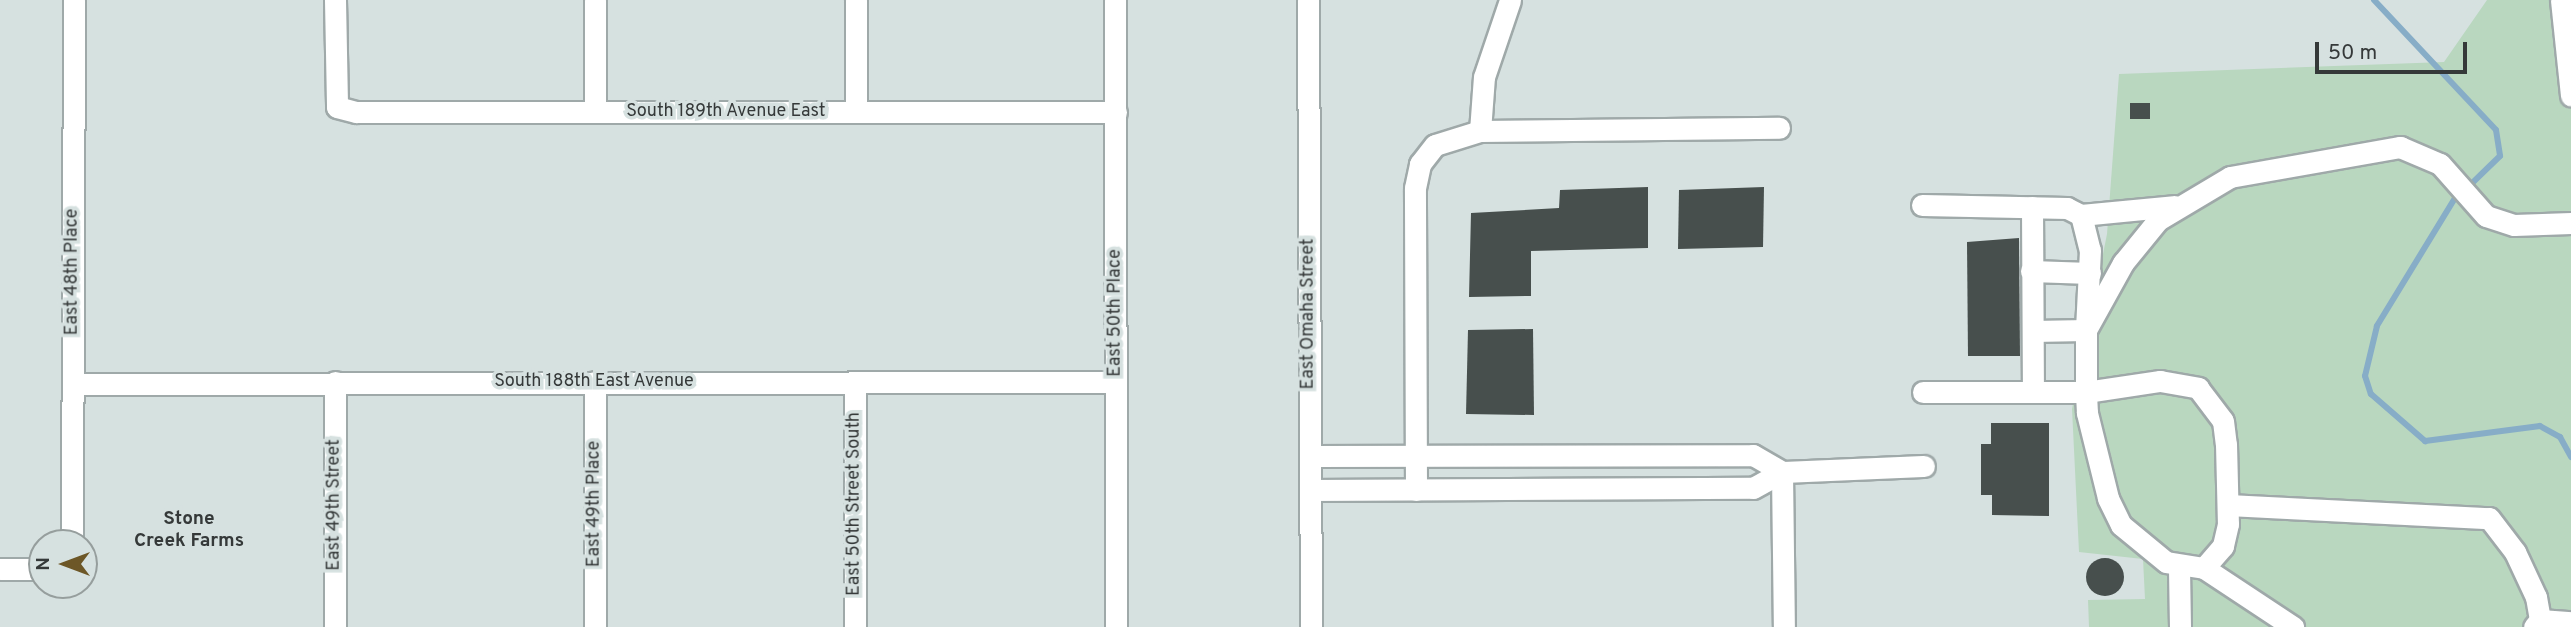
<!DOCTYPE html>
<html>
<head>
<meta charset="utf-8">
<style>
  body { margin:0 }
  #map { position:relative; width:2571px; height:627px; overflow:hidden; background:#d6e1e0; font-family:Overpass,sans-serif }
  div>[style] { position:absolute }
  .green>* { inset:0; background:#b9d7bf }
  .stream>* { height:6px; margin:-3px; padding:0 3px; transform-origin:3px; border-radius:3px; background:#87adc7 }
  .building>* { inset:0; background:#474f4d }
  .round { border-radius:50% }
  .roads { filter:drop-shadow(2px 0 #9fa9a9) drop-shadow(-2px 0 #9fa9a9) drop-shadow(0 2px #9fa9a9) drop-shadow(0 -2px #9fa9a9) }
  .minor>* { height:21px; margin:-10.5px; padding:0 10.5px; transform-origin:10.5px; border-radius:10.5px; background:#fff }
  span { translate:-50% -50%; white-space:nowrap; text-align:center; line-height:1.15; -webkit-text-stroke:7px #d6e1e0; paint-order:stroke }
  .street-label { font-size:18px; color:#353939 }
  .neighbourhood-label { font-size:19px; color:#353939; font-weight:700 }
  .north { position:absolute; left:28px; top:529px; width:70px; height:70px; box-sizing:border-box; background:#d6e1e0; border:2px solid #969e9d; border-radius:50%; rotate:270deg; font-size:19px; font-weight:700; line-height:28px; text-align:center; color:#353939 }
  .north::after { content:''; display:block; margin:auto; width:24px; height:32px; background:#6d5727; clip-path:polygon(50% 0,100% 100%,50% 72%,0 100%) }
  .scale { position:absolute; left:2315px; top:42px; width:152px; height:32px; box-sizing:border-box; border:4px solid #353939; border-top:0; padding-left:9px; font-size:21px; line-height:24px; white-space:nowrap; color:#353939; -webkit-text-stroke:5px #d6e1e0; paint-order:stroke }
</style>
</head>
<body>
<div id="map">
  <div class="green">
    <i style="clip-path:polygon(2487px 0,2571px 0,2571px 627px,2089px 627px,2088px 600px,2145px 599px,2143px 559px,2079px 552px,2072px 409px,2107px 234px,2119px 74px,2444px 62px)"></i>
  </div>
  <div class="stream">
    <i style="left:2374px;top:0;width:178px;rotate:46.8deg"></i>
    <i style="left:2496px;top:130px;width:26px;rotate:81deg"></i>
    <i style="left:2500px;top:156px;width:45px;rotate:135.9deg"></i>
    <i style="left:2455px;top:198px;width:150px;rotate:121.4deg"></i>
    <i style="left:2377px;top:326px;width:51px;rotate:103.5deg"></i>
    <i style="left:2365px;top:376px;width:19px;rotate:72deg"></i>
    <i style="left:2371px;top:394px;width:72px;rotate:41deg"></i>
    <i style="left:2425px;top:441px;width:116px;rotate:-7.4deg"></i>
    <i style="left:2540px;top:426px;width:23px;rotate:29deg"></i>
    <i style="left:2560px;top:437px;width:23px;rotate:61deg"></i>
  </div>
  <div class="building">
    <i style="clip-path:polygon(2130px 103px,2150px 103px,2150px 119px,2130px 119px)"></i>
    <i style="clip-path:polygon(1648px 187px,1648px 248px,1531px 251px,1531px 296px,1469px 297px,1471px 213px,1559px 208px,1560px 190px)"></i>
    <i style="clip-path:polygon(1764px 187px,1763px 247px,1678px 249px,1679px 190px)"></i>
    <i style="clip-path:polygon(2019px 238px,2020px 356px,1968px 356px,1967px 242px)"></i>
    <i style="clip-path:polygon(1533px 329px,1534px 415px,1466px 414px,1468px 330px)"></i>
    <i style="clip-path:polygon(1991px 423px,2049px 423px,2049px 516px,1992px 515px,1992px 495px,1981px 495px,1981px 444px,1991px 444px)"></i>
    <i class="round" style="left:2086px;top:558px;width:38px;height:38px"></i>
  </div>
  <div class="roads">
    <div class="minor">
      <i style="left:335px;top:0;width:107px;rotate:88.9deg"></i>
      <i style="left:337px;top:107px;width:20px;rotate:15deg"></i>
      <i style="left:356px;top:112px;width:760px"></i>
      <i style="left:595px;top:0;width:112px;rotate:90deg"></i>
      <i style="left:856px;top:0;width:112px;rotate:90deg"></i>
      <i style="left:1115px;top:0;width:627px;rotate:89.91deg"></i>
      <i style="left:1308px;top:0;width:627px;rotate:89.73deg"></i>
      <i style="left:2561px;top:0;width:96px;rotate:84deg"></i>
      <i style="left:1480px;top:131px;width:54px;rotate:-85.8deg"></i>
      <i style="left:1484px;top:77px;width:81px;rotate:-71.3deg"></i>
      <i style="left:1922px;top:205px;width:145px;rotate:1.2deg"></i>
      <i style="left:2067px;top:208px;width:16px;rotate:27deg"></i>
      <i style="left:2081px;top:215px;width:36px;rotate:76deg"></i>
      <i style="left:2090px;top:250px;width:80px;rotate:92.9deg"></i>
      <i style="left:2086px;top:330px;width:53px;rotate:178.9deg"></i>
      <i style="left:2032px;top:207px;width:184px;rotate:89.7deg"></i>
      <i style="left:2081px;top:215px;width:93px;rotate:-5.5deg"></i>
      <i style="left:2031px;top:271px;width:59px;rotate:1.9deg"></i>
      <i style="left:595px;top:382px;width:245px;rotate:90deg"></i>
      <i style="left:855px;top:382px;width:245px;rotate:90deg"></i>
      <i style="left:73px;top:384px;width:1043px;rotate:-0.11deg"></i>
      <i style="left:1923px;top:392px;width:163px"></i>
      <i style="left:2086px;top:392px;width:75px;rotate:-8.5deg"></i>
      <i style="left:2160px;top:381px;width:39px;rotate:10deg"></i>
      <i style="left:2198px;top:388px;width:41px;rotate:52.9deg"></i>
      <i style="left:2223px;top:421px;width:23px;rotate:83deg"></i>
      <i style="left:2226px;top:444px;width:80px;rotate:88.6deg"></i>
      <i style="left:2228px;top:524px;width:23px;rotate:103deg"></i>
      <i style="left:2223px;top:546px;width:29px;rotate:131deg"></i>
      <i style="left:2204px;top:568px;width:38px;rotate:-171deg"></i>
      <i style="left:2166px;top:562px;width:58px;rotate:-140.6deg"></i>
      <i style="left:2121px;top:525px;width:30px;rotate:-116deg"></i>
      <i style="left:2108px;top:498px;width:88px;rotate:-103.9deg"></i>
      <i style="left:2087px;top:413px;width:21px;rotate:-93deg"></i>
      <i style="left:2086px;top:392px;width:62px;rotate:-90deg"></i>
      <i style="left:2086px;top:330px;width:77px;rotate:-61.1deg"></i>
      <i style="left:2123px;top:263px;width:55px;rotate:-50.9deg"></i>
      <i style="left:2158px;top:220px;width:84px;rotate:-30.8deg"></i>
      <i style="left:2230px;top:177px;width:173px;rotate:-10deg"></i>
      <i style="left:2400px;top:147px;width:43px;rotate:23deg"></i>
      <i style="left:2440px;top:164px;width:69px;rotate:48.5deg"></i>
      <i style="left:2486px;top:216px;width:29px;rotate:18deg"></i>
      <i style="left:2514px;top:225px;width:57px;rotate:-2deg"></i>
      <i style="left:1310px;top:456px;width:443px;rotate:-0.1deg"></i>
      <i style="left:1753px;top:455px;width:34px;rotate:30deg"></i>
      <i style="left:1782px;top:472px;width:155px;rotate:89.3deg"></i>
      <i style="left:1310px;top:490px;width:443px;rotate:-0.3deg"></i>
      <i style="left:1753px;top:488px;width:33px;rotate:-29deg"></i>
      <i style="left:1782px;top:472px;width:142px;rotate:-2.4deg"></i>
      <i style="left:1416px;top:490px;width:302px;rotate:-90.2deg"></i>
      <i style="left:1415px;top:188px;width:25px;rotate:-78deg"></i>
      <i style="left:1420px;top:164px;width:24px;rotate:-52deg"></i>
      <i style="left:1435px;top:145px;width:47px;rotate:-17.3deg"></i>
      <i style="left:1480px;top:131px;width:299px;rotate:-0.6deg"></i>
      <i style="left:2228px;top:505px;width:261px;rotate:2.9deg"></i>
      <i style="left:2489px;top:518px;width:43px;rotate:52.6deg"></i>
      <i style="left:2515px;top:552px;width:50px;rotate:65deg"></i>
      <i style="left:2536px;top:597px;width:23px;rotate:80deg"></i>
      <i style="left:2540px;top:620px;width:9px;rotate:131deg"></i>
      <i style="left:72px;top:543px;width:543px;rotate:-89.79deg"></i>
      <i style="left:2204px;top:568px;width:107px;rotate:33.5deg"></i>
      <i style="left:0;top:569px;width:42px"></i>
      <i style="left:2179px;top:569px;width:58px;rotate:89deg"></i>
      <i style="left:2540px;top:620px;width:31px;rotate:4deg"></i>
      <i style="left:335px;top:627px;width:245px;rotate:-90deg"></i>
    </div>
  </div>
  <div class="street-label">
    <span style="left:726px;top:112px">South 189th Avenue East</span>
    <span style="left:73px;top:272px;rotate:-90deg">East 48th Place</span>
    <span style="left:1116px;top:313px;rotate:-90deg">East 50th Place</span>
    <span style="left:1309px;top:314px;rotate:-90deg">East Omaha Street</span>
    <span style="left:594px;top:382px">South 188th East Avenue</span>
    <span style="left:595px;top:504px;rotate:-90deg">East 49th Place</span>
    <span style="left:855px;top:504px;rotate:-90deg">East 50th Street South</span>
    <span style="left:335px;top:505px;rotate:-90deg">East 49th Street</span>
  </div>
  <div class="neighbourhood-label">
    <span style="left:189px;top:531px">Stone<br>Creek Farms</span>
  </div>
  <div class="north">N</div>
  <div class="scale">50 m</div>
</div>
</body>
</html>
